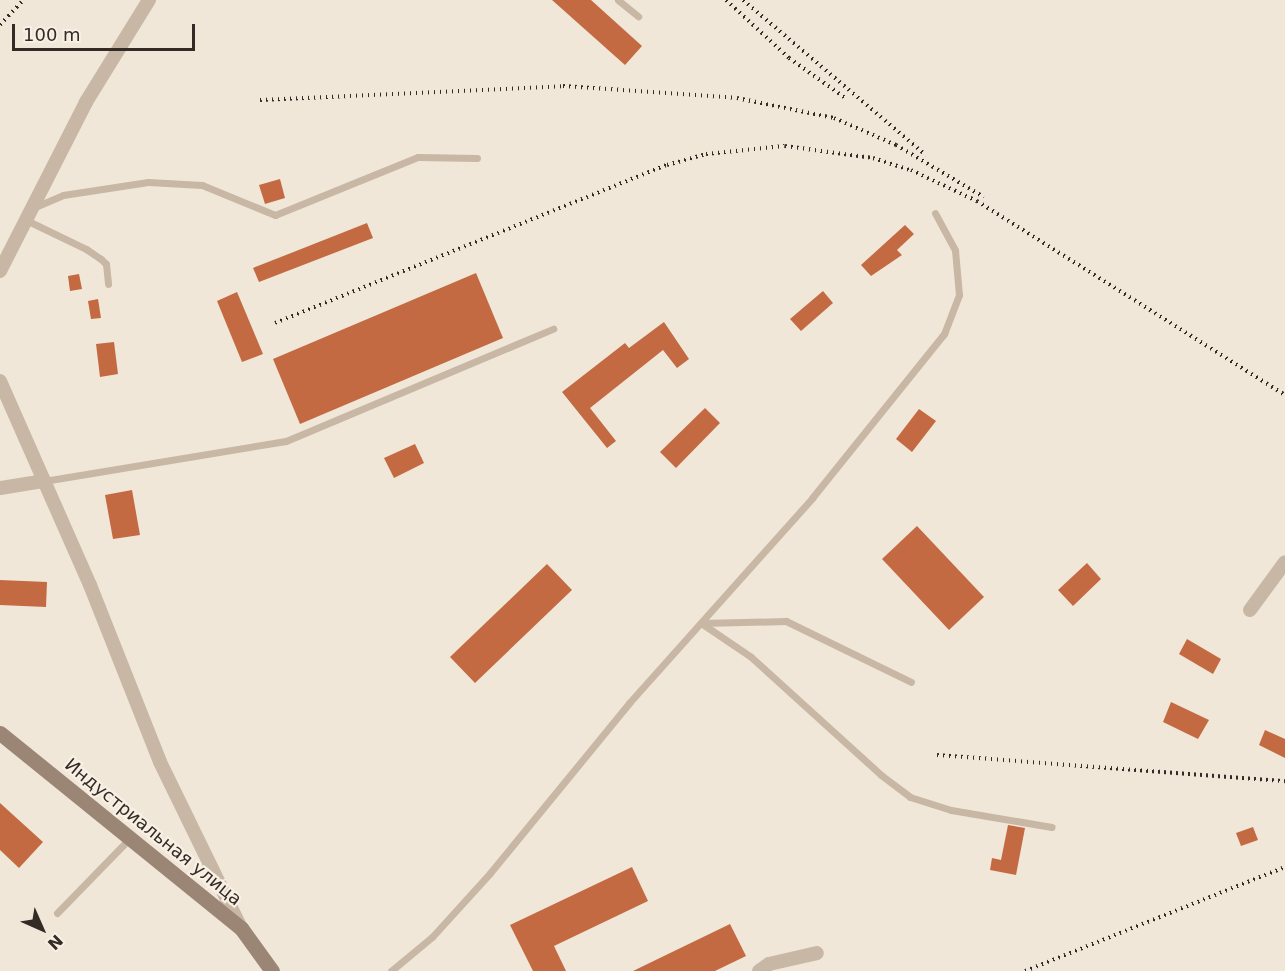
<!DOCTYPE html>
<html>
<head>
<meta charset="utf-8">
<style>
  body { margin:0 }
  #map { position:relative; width:1285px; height:971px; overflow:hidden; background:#f0e7d8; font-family:"DejaVu Sans",sans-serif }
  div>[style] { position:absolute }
  .building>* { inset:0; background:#c46a42 }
  .lane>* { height:7px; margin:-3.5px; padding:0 3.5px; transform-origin:3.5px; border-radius:3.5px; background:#c8b7a4 }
  .street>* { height:14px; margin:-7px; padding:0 7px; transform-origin:7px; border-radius:7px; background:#c8b7a4 }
  .secondary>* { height:15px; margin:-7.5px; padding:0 7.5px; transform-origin:7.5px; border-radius:7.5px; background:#9b8676 }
  .rail>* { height:4px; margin-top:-2px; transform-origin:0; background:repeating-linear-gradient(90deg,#342b26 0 1.5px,transparent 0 6px) }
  span { translate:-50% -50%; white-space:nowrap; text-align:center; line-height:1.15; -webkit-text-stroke:4.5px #f8f0e4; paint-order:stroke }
  .street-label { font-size:18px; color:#342b26 }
  .north { position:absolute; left:12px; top:899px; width:60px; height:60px; -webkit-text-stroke:4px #f8f0e4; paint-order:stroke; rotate:135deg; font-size:16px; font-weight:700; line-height:24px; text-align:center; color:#342b26 }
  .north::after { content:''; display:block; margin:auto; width:21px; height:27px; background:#342b26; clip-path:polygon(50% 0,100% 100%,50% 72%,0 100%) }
  .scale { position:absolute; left:12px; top:24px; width:183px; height:27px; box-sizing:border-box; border:3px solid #342b26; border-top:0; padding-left:8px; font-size:18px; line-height:21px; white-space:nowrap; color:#342b26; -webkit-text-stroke:4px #f8f0e4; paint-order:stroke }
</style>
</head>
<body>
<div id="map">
  <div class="building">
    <i style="clip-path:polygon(552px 0,591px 0,642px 46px,625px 65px)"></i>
    <i style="clip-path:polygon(280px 179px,285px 198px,265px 204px,259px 185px)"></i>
    <i style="clip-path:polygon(367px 223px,373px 238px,259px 282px,253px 268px)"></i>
    <i style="clip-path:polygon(905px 225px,914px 234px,897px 250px,902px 255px,871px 276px,861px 265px)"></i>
    <i style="clip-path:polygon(476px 273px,503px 338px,300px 424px,273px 359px)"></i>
    <i style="clip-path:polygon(79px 274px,82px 289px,70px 291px,68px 276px)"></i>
    <i style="clip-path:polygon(823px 291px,833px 303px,801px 331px,790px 319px)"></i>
    <i style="clip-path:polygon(237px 292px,263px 354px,242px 362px,217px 301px)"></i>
    <i style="clip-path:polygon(98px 299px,101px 318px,91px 319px,88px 301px)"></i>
    <i style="clip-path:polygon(664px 322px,689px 359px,677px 368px,663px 350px,590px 408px,616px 441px,607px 448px,562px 392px,625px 343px,629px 348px)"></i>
    <i style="clip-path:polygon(114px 342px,118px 374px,100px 377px,96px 344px)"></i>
    <i style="clip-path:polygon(705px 408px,720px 423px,676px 468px,660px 452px)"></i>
    <i style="clip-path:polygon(919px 409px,936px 421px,912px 452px,896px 439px)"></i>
    <i style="clip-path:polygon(415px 444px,424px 463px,394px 478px,384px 458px)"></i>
    <i style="clip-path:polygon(132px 490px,140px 535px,113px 539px,105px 495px)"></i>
    <i style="clip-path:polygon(917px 526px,984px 597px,949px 630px,882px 559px)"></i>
    <i style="clip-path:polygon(1087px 563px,1101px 579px,1073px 606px,1058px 590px)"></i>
    <i style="clip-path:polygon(547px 564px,572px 590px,475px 683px,450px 657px)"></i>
    <i style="clip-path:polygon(0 580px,47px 582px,46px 607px,0 605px)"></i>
    <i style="clip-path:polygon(1187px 639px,1221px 659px,1213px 674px,1179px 654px)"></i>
    <i style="clip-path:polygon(1171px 702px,1209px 720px,1198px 739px,1163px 722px)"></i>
    <i style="clip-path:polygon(1265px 730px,1285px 739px,1285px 758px,1259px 745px)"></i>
    <i style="clip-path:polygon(0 803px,43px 842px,19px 868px,0 850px)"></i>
    <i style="clip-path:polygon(1008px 825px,1025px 828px,1016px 875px,990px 870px,992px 858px,1001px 860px)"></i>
    <i style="clip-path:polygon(1253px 827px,1258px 840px,1241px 846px,1236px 833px)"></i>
    <i style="clip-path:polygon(632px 867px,648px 901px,554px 946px,566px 971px,533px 971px,510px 925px)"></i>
    <i style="clip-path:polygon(730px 924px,746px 956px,715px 971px,633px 971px)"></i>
  </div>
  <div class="lane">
    <i style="left:618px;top:0;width:26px;rotate:39deg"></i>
    <i style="left:35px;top:207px;width:30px;rotate:-23deg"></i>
    <i style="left:63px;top:195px;width:86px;rotate:-8.7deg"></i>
    <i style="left:148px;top:182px;width:54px;rotate:3.2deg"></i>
    <i style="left:202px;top:185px;width:79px;rotate:22.3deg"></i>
    <i style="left:275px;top:215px;width:154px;rotate:-22.1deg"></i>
    <i style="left:418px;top:157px;width:59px;rotate:1deg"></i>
    <i style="left:26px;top:220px;width:67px;rotate:25.8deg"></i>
    <i style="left:86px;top:249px;width:18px;rotate:34deg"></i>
    <i style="left:101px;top:259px;width:7px;rotate:45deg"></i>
    <i style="left:106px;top:264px;width:20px;rotate:84deg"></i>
    <i style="left:44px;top:481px;width:245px;rotate:-9.4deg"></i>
    <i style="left:286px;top:441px;width:290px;rotate:-22.8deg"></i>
    <i style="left:701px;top:623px;width:60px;rotate:34.2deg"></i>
    <i style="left:751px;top:657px;width:176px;rotate:42.2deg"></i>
    <i style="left:881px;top:775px;width:36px;rotate:37deg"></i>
    <i style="left:910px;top:797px;width:43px;rotate:17.6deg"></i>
    <i style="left:951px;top:810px;width:102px;rotate:9.6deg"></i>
    <i style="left:701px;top:623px;width:85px;rotate:-1.3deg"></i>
    <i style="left:786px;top:621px;width:139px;rotate:26deg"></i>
    <i style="left:57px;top:913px;width:105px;rotate:-45.8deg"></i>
    <i style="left:391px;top:971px;width:53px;rotate:-39.7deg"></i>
    <i style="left:432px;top:937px;width:86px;rotate:-47.8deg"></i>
    <i style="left:490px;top:873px;width:220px;rotate:-50.7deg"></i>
    <i style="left:629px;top:703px;width:275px;rotate:-48.2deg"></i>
    <i style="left:812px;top:498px;width:211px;rotate:-51.2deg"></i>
    <i style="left:944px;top:334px;width:42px;rotate:-69deg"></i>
    <i style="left:959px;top:295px;width:45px;rotate:-95.1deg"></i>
    <i style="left:955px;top:250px;width:42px;rotate:-118.4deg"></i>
  </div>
  <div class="street">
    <i style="left:0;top:271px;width:190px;rotate:-63deg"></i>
    <i style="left:86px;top:102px;width:120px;rotate:-58.3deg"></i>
    <i style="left:0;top:381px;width:223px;rotate:66.2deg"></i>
    <i style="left:90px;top:585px;width:190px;rotate:68.4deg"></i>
    <i style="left:160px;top:762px;width:185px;rotate:64deg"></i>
    <i style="left:0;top:488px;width:45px;rotate:-9deg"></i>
    <i style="left:1250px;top:610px;width:59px;rotate:-53.9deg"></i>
    <i style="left:759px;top:971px;width:12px;rotate:-35deg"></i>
    <i style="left:769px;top:964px;width:49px;rotate:-12.9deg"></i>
  </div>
  <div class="secondary">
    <i style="left:0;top:733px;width:310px;rotate:39deg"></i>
    <i style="left:241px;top:928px;width:53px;rotate:54.2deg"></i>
  </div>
  <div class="rail">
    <i style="left:726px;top:0;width:86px;rotate:42.6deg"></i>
    <i style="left:789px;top:58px;width:71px;rotate:35.3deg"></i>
    <i style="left:743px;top:0;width:240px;rotate:40.3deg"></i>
    <i style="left:0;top:25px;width:34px;rotate:-47deg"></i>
    <i style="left:260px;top:100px;width:303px;rotate:-2.6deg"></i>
    <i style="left:563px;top:86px;width:174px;rotate:3.9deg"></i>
    <i style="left:737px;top:98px;width:99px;rotate:11.7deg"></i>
    <i style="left:834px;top:118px;width:68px;rotate:23.5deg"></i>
    <i style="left:896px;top:145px;width:102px;rotate:30.6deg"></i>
    <i style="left:275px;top:323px;width:423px;rotate:-22deg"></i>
    <i style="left:667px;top:165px;width:41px;rotate:-15.8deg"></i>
    <i style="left:706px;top:154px;width:79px;rotate:-5.8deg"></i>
    <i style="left:785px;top:146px;width:89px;rotate:7.8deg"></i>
    <i style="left:873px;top:158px;width:40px;rotate:18deg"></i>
    <i style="left:911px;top:170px;width:73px;rotate:25.2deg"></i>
    <i style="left:977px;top:201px;width:364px;rotate:32.2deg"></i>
    <i style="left:937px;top:755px;width:349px;rotate:4.3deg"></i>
    <i style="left:1025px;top:971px;width:280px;rotate:-21.8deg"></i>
  </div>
  <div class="street-label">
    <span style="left:153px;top:832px;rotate:39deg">Индустриальная улица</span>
  </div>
  <div class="north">N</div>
  <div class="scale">100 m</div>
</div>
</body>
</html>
